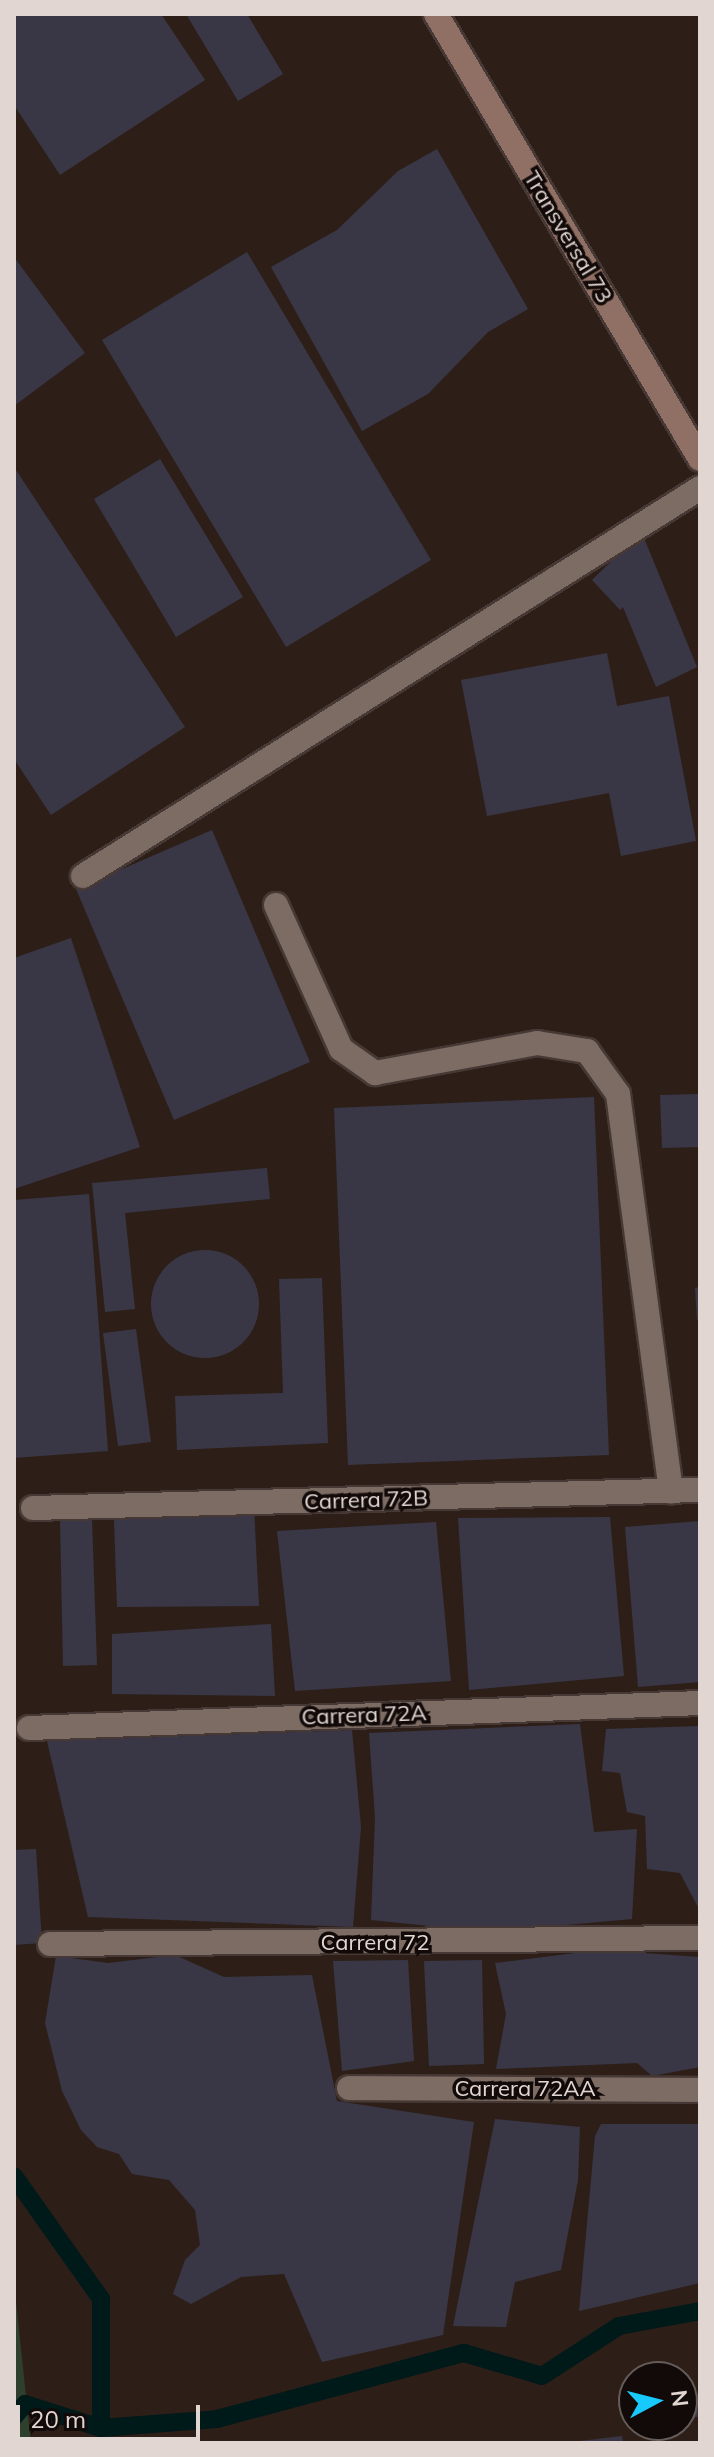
<!DOCTYPE html>
<html>
<head>
<meta charset="utf-8">
<style>
  body { margin:0 }
  #map { position:relative; width:714px; height:2457px; overflow:hidden; background:#2d1f18; font-family:Mulish,sans-serif }
  div>[style] { position:absolute }
  .green>* { inset:0; background:#2f3f2d }
  .stream>* { height:18px; margin:-9px; padding:0 9px; transform-origin:9px; border-radius:9px; background:#001919 }
  .building>* { inset:0; background:#393746 }
  .round { border-radius:50% }
  .roads { filter:drop-shadow(2px 0 #463935) drop-shadow(-2px 0 #463935) drop-shadow(0 2px #463935) drop-shadow(0 -2px #463935) }
  .lane>* { height:24px; margin:-12px; padding:0 12px; transform-origin:12px; border-radius:12px; background:#7d6c64 }
  .street>* { height:24px; margin:-12px; padding:0 12px; transform-origin:12px; border-radius:12px; background:#7d6c64 }
  .secondary>* { height:24px; margin:-12px; padding:0 12px; transform-origin:12px; border-radius:12px; background:#907064 }
  span { translate:-50% -50%; white-space:nowrap; text-align:center; line-height:1.15; -webkit-text-stroke:7px #110a08; paint-order:stroke }
  .street-label { font-size:22px; color:#e1d6d2 }
  .frame { position:absolute; inset:0; border:16px solid #e1d6d2; pointer-events:none }
  .north { position:absolute; left:618px; top:2361px; width:80px; height:80px; box-sizing:border-box; background:#110a08; border:2px solid #645c59; border-radius:50%; rotate:83deg; font-size:22px; font-weight:700; line-height:32px; text-align:center; color:#e1d6d2 }
  .north::after { content:''; display:block; margin:auto; width:28px; height:36px; background:#18cafc; clip-path:polygon(50% 0,100% 100%,50% 72%,0 100%) }
  .scale { position:absolute; left:16px; top:2405px; width:184px; height:36px; box-sizing:border-box; border:4px solid #e1d6d2; border-top:0; padding-left:10px; font-size:24px; line-height:28px; white-space:nowrap; color:#e1d6d2; -webkit-text-stroke:6px #110a08; paint-order:stroke }
</style>
</head>
<body>
<div id="map">
  <div class="green">
    <i style="clip-path:polygon(14px 2283px,31px 2443px,14px 2443px)"></i>
  </div>
  <div class="stream">
    <i style="left:14px;top:2176px;width:151px;rotate:54.7deg"></i>
    <i style="left:101px;top:2299px;width:129px;rotate:90deg"></i>
    <i style="left:14px;top:2417px;width:17px;rotate:-50deg"></i>
    <i style="left:25px;top:2404px;width:80px;rotate:17.5deg"></i>
    <i style="left:101px;top:2428px;width:116px;rotate:-4.4deg"></i>
    <i style="left:217px;top:2419px;width:256px;rotate:-15deg"></i>
    <i style="left:464px;top:2353px;width:81px;rotate:16.4deg"></i>
    <i style="left:542px;top:2376px;width:92px;rotate:-33deg"></i>
    <i style="left:619px;top:2326px;width:82px;rotate:-10.5deg"></i>
  </div>
  <div class="building">
    <i style="clip-path:polygon(14px 14px,161px 14px,205px 80px,60px 175px,14px 105px)"></i>
    <i style="clip-path:polygon(186px 14px,247px 14px,283px 74px,238px 101px)"></i>
    <i style="clip-path:polygon(437px 149px,528px 309px,488px 332px,428px 394px,362px 431px,271px 267px,337px 230px,398px 171px)"></i>
    <i style="clip-path:polygon(247px 252px,431px 560px,286px 647px,102px 340px)"></i>
    <i style="clip-path:polygon(14px 257px,85px 353px,14px 406px)"></i>
    <i style="clip-path:polygon(160px 459px,243px 597px,176px 637px,94px 499px)"></i>
    <i style="clip-path:polygon(14px 467px,185px 727px,51px 815px,14px 759px)"></i>
    <i style="clip-path:polygon(644px 538px,697px 667px,656px 687px,623px 607px,620px 610px,592px 580px,630px 543px)"></i>
    <i style="clip-path:polygon(607px 653px,617px 706px,669px 696px,696px 841px,621px 856px,609px 793px,487px 816px,461px 680px)"></i>
    <i style="clip-path:polygon(212px 830px,310px 1062px,174px 1120px,76px 889px)"></i>
    <i style="clip-path:polygon(71px 938px,140px 1147px,14px 1189px,14px 958px)"></i>
    <i style="clip-path:polygon(700px 1094px,700px 1147px,662px 1148px,660px 1095px)"></i>
    <i style="clip-path:polygon(594px 1097px,609px 1455px,348px 1465px,334px 1108px)"></i>
    <i style="clip-path:polygon(267px 1168px,270px 1199px,125px 1213px,135px 1309px,105px 1312px,92px 1183px)"></i>
    <i style="clip-path:polygon(89px 1194px,108px 1451px,14px 1458px,14px 1200px)"></i>
    <i class="round" style="left:151px;top:1250px;width:108px;height:108px"></i>
    <i style="clip-path:polygon(322px 1278px,328px 1443px,177px 1450px,175px 1396px,283px 1393px,279px 1279px)"></i>
    <i style="clip-path:polygon(700px 1287px,700px 1319px,697px 1320px,695px 1288px)"></i>
    <i style="clip-path:polygon(136px 1329px,151px 1442px,118px 1446px,103px 1333px)"></i>
    <i style="clip-path:polygon(254px 1507px,259px 1606px,117px 1607px,114px 1520px)"></i>
    <i style="clip-path:polygon(610px 1517px,624px 1676px,469px 1690px,458px 1518px)"></i>
    <i style="clip-path:polygon(60px 1519px,92px 1519px,97px 1665px,63px 1666px)"></i>
    <i style="clip-path:polygon(700px 1521px,700px 1682px,638px 1687px,625px 1527px)"></i>
    <i style="clip-path:polygon(436px 1522px,451px 1681px,295px 1691px,277px 1531px)"></i>
    <i style="clip-path:polygon(271px 1624px,275px 1696px,112px 1694px,112px 1634px)"></i>
    <i style="clip-path:polygon(580px 1724px,594px 1832px,637px 1829px,632px 1919px,488px 1932px,371px 1920px,375px 1818px,369px 1733px)"></i>
    <i style="clip-path:polygon(700px 1726px,700px 1911px,680px 1873px,647px 1869px,645px 1816px,627px 1812px,620px 1773px,602px 1771px,606px 1729px)"></i>
    <i style="clip-path:polygon(352px 1730px,361px 1827px,353px 1927px,88px 1917px,47px 1741px)"></i>
    <i style="clip-path:polygon(36px 1849px,42px 1943px,14px 1945px,14px 1850px)"></i>
    <i style="clip-path:polygon(599px 1950px,700px 1957px,700px 2067px,652px 2076px,637px 2063px,496px 2069px,506px 2014px,495px 1963px)"></i>
    <i style="clip-path:polygon(175px 1955px,224px 1977px,312px 1975px,337px 2101px,474px 2122px,443px 2335px,322px 2362px,284px 2274px,241px 2277px,191px 2304px,173px 2294px,185px 2260px,200px 2245px,195px 2210px,169px 2180px,132px 2174px,119px 2154px,97px 2147px,81px 2130px,62px 2091px,45px 2023px,56px 1956px,108px 1963px)"></i>
    <i style="clip-path:polygon(408px 1960px,414px 2061px,342px 2071px,333px 1961px)"></i>
    <i style="clip-path:polygon(482px 1960px,484px 2064px,429px 2066px,424px 1961px)"></i>
    <i style="clip-path:polygon(495px 2119px,580px 2127px,578px 2180px,561px 2270px,515px 2282px,506px 2327px,453px 2326px)"></i>
    <i style="clip-path:polygon(601px 2124px,700px 2124px,700px 2283px,579px 2311px,595px 2136px)"></i>
    <i style="clip-path:polygon(700px 2392px,700px 2416px,682px 2421px,682px 2398px)"></i>
    <i style="clip-path:polygon(636px 2425px,668px 2425px,668px 2426px,639px 2435px)"></i>
    <i style="clip-path:polygon(622px 2436px,623px 2443px,580px 2443px,580px 2441px)"></i>
  </div>
  <div class="roads">
    <div class="lane">
      <i style="left:83px;top:876px;width:729px;rotate:-32.16deg"></i>
      <i style="left:276px;top:905px;width:158px;rotate:65.7deg"></i>
      <i style="left:341px;top:1049px;width:42px;rotate:35.2deg"></i>
      <i style="left:375px;top:1073px;width:165px;rotate:-10.5deg"></i>
      <i style="left:537px;top:1043px;width:51px;rotate:9.1deg"></i>
      <i style="left:587px;top:1051px;width:53px;rotate:54.2deg"></i>
      <i style="left:618px;top:1094px;width:401px;rotate:82.4deg"></i>
    </div>
    <div class="street">
      <i style="left:33px;top:1508px;width:667px;rotate:-1.55deg"></i>
      <i style="left:29px;top:1728px;width:671px;rotate:-2.13deg"></i>
      <i style="left:50px;top:1944px;width:650px;rotate:-0.53deg"></i>
      <i style="left:349px;top:2088px;width:351px;rotate:0.3deg"></i>
    </div>
    <div class="secondary">
      <i style="left:436px;top:14px;width:517px;rotate:59.32deg"></i>
    </div>
  </div>
  <div class="street-label">
    <span style="left:568px;top:237px;rotate:59deg">Transversal 73</span>
    <span style="left:366px;top:1500px;rotate:-2deg">Carrera 72B</span>
    <span style="left:364px;top:1715px;rotate:-2deg">Carrera 72A</span>
    <span style="left:375px;top:1943px">Carrera 72</span>
    <span style="left:525px;top:2089px">Carrera 72AA</span>
  </div>
  <div class="frame"></div>
  <div class="north">N</div>
  <div class="scale">20 m</div>
</div>
</body>
</html>
